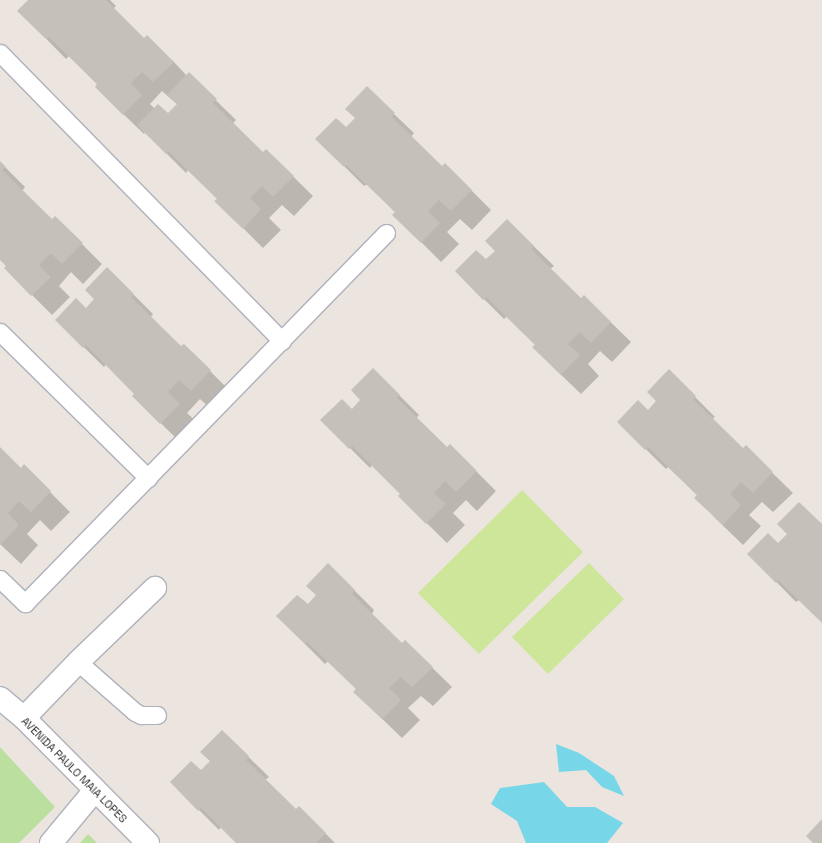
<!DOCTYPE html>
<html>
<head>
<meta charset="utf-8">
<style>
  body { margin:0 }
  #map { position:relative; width:822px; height:843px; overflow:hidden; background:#ece4de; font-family:"Space Grotesk",sans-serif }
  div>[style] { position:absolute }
  .green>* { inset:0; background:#bbdf9e }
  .pitch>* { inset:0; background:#cee69a }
  .water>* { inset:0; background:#77d6e8 }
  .shadow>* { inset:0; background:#0003 }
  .building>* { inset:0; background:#c5c0b9 }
  .roads { filter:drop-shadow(1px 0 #aeb2bb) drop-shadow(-1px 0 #aeb2bb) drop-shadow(0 1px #aeb2bb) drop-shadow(0 -1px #aeb2bb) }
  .service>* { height:17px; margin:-8.5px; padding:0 8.5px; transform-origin:8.5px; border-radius:8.5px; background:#fff }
  .minor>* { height:22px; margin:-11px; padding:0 11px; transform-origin:11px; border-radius:11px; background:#fff }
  span { translate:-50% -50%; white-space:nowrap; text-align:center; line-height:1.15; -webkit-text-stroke:4px #fff; paint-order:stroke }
  .street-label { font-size:11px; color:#2b2b2b }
</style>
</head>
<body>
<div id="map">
  <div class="green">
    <i style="clip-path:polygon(0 747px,55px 807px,19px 843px,0 843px)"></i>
    <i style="clip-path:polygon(88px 834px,97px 843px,80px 843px)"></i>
  </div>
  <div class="pitch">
    <i style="clip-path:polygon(522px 490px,583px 552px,479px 654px,418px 593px)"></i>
    <i style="clip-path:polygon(589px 563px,624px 599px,548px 674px,512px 637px)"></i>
  </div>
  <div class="water">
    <i style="clip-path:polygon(556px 744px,579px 753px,614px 776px,624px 796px,602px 787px,586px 770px,559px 772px)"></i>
    <i style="clip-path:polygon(544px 782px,567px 807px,595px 807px,623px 823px,607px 843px,526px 843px,517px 821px,491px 804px,500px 788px)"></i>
  </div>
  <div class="shadow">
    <i style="clip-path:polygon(evenodd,30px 0,110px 0,116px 6px,113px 9px,144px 39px,174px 62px,187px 76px,189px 74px,236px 120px,233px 123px,263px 153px,266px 150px,313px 196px,294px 216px,282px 205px,269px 218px,281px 230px,263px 248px,216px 201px,218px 199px,188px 170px,186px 173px,145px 132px,144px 134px,116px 107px,98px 85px,69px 56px,66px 59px,19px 11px,30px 0,162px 91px,178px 105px,168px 115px,155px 109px,150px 104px,162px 91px)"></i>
    <i style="clip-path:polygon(394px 114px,414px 133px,411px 137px,442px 167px,445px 164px,491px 210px,472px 230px,460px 219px,447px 232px,459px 244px,441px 262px,414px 235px,396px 213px,367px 184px,364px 186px,317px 139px)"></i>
    <i style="clip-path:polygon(0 162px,25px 187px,22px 191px,53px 221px,56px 218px,102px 264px,83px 284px,71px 272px,59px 286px,70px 297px,52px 315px,5px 268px,7px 266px,0 259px)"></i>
    <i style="clip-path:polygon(507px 220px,554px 266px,550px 269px,581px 300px,584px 296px,631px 342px,612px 362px,600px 351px,588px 364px,599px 376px,581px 394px,553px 367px,536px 345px,507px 316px,504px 319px,456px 271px,486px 261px,496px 251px)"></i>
    <i style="clip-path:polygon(107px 268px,153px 314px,150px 318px,181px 348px,184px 345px,230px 391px,212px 410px,200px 399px,187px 413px,199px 424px,181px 443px,133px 396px,136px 394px,106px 364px,104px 367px,56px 320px,86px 309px,96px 299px)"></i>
    <i style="clip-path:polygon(373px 369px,419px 415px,416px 418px,447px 449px,450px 445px,496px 491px,477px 511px,466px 500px,453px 513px,465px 525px,447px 543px,399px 496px,402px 494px,372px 465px,370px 468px,322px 420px,352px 410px,361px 400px)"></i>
    <i style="clip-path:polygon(669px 371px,715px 417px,712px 419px,743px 450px,746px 447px,793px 493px,773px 512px,762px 502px,749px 515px,761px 526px,743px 545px,715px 518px,698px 496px,668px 467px,666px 469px,618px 422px,648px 411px,658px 401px)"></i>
    <i style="clip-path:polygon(0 448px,21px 469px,24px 466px,70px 512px,51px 531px,40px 520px,27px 534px,38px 545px,21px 564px,0 544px)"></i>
    <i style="clip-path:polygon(822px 525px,822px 622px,799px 600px,796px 602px,749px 554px,779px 544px)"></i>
    <i style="clip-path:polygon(328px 564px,374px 610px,372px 614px,402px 644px,405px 641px,452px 687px,433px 706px,421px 696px,408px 708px,420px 720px,402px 738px,375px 712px,357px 689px,328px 661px,325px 664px,277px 616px,308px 605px,317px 595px)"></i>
    <i style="clip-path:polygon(222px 731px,269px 777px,265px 780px,296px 810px,299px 807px,335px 843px,237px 843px,221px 827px,219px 830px,171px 782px,201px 772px,211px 762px)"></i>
  </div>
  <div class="building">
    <i style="clip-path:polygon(28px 0,106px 0,144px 38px,147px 35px,174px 62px,153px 82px,142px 72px,131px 83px,142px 95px,123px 115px,95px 87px,97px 84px,49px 37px,46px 39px,17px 11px)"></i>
    <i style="clip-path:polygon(189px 72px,217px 99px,213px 103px,263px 152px,266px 149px,294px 176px,273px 197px,262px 186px,250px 198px,261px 209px,243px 229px,214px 201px,217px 199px,168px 151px,166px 154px,137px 125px,158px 104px,168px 113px,177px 104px,167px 95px)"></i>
    <i style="clip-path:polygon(367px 86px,395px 113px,391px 116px,442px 166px,445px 163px,472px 190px,451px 211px,439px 200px,428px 211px,440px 223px,421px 243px,392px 215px,395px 212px,346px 165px,344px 167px,315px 139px,336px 118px,346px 127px,355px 118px,345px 109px)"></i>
    <i style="clip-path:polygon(0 161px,6px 167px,2px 170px,52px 219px,55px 216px,83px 243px,62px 264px,51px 253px,39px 265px,51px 277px,31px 296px,4px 268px,6px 266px,0 260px)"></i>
    <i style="clip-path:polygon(507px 219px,534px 246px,531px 249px,581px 298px,584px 295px,611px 322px,591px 343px,580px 332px,568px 344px,580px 355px,561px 375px,532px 347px,535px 345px,486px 297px,483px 300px,455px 271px,476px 250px,486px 259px,495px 251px,485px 241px)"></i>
    <i style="clip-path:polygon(107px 267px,134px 294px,131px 297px,181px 346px,184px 344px,211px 370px,191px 391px,179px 380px,168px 392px,180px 404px,160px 424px,132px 396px,134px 394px,86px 345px,83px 348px,55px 320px,76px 298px,86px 308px,94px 299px,85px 290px)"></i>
    <i style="clip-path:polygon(373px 368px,400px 395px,397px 398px,447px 447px,450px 444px,477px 471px,456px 492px,445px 481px,434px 493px,446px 504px,426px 524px,398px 496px,400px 494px,352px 446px,349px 449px,320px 420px,342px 399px,352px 409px,360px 400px,351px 390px)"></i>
    <i style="clip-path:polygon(669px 369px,696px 396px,693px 399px,743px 448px,746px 445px,773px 472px,753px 493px,741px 482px,730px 494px,741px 505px,723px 525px,694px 498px,697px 495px,648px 447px,645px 450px,617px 422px,638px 400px,648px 410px,656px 401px,647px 392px)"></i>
    <i style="clip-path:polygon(0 447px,21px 468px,24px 464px,51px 491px,31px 512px,19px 501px,8px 513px,19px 525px,0 545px)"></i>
    <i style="clip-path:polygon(799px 502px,822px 524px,822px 623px,778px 580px,776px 583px,747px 554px,768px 533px,778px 543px,787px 534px,777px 524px)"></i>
    <i style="clip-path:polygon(328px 563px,355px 590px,352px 594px,402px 643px,405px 640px,433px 667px,412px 687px,401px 677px,389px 688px,401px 700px,382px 719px,353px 692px,356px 689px,307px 642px,305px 644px,276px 616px,297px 595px,308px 604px,316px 595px,306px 586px)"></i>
    <i style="clip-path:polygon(222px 730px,249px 756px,246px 760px,296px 809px,299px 806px,326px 833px,316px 843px,236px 843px,201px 808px,198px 811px,170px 782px,191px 761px,201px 770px,210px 761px,200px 752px)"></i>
    <i style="clip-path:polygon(822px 819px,822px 843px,813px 843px,806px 836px)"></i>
  </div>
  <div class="roads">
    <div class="service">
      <i style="left:0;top:53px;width:403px;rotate:45.6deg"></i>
      <i style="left:0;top:332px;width:208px;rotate:44.6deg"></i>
      <i style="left:0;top:579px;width:35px;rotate:44deg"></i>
      <i style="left:25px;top:603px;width:517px;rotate:-45.71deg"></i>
      <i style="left:78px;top:662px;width:76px;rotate:41.3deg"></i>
      <i style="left:135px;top:712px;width:7px;rotate:27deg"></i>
      <i style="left:141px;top:715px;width:16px"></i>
    </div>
    <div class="minor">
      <i style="left:0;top:698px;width:31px;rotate:40deg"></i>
      <i style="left:24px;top:718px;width:176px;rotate:45.2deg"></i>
      <i style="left:24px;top:718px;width:78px;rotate:-46deg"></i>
      <i style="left:78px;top:662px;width:107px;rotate:-43.9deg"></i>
      <i style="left:51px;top:843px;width:69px;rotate:-50.3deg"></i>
    </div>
  </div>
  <div class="street-label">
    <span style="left:74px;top:770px;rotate:45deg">AVENIDA PAULO MAIA LOPES</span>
  </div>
</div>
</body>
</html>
